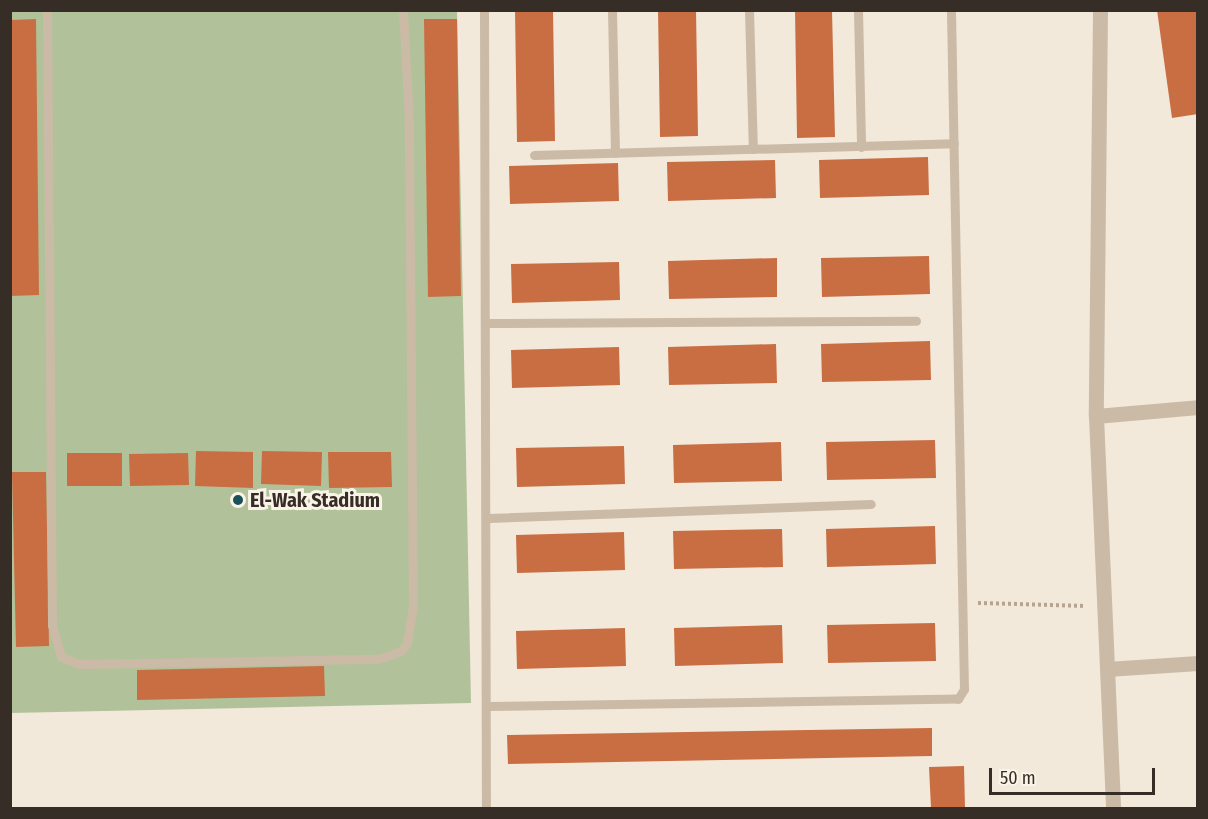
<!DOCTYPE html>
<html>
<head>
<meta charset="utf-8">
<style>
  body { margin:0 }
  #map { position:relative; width:1208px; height:819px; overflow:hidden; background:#f2e9da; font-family:"Fira Sans Condensed",sans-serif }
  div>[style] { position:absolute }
  .green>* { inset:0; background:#b1c29a }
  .building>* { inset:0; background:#c96e42 }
  .path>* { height:4px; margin-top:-2px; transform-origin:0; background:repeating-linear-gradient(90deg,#b7a490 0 3px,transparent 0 6px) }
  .service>* { height:9px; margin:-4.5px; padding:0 4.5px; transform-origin:4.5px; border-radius:4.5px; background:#cbbaa6 }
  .minor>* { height:15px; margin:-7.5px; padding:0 7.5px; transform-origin:7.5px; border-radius:7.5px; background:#cbbaa6 }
  .dots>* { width:16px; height:16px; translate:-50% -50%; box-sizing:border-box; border:3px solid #faf3e7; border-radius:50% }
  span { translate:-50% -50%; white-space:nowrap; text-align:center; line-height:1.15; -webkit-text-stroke:6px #faf3e7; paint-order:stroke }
  .poi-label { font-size:20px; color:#372d27; font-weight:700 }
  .left { translate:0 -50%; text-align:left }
  .frame { position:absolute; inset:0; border:12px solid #372d27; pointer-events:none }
  .scale { position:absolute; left:989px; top:768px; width:166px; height:27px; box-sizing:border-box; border:3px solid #372d27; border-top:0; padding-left:8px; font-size:18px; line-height:21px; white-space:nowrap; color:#372d27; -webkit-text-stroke:4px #faf3e7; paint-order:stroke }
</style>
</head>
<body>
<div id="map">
  <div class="green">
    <i style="clip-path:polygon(10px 11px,457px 11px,471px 703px,11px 713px)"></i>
  </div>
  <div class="building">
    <i style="clip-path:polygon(515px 10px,553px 10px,555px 141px,517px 142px)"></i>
    <i style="clip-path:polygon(658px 10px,696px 10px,698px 136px,660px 137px)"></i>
    <i style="clip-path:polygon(795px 10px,832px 10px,835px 137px,797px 138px)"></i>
    <i style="clip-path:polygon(1157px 10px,1198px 10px,1198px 114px,1172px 118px)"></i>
    <i style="clip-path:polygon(36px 19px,39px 295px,10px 296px,10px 20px)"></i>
    <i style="clip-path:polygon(424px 19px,457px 19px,461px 296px,428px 297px)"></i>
    <i style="clip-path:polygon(928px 157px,929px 195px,820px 198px,819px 160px)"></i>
    <i style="clip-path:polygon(775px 160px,776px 198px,668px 201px,667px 162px)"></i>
    <i style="clip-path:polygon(618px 163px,619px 201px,510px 204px,509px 166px)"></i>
    <i style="clip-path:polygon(929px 256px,930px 294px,822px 297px,821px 258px)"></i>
    <i style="clip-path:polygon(777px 258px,777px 297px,669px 299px,668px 261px)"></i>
    <i style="clip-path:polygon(619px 262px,620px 300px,512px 303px,511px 264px)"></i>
    <i style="clip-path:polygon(930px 341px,931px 380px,822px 382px,821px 344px)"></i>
    <i style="clip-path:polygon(776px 344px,777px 383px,669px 385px,668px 347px)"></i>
    <i style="clip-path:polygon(619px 347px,620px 385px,512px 388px,511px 350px)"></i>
    <i style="clip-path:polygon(935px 440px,936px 478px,827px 480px,826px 442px)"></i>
    <i style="clip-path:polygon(781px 442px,782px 481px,674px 483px,673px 445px)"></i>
    <i style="clip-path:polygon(624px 446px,625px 484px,517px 487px,516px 448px)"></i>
    <i style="clip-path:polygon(196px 451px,253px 452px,253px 488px,195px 486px)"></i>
    <i style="clip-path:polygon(262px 451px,322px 452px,321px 486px,261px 484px)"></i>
    <i style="clip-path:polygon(328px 452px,391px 452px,392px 487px,329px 488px)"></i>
    <i style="clip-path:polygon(67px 453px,122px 453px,122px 486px,67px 486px)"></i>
    <i style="clip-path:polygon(188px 453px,189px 485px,130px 486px,129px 454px)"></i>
    <i style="clip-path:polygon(12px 472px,46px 472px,49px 646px,16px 647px)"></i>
    <i style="clip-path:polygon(935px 526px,936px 564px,827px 567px,826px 529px)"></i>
    <i style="clip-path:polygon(782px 529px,783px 567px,674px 569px,673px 531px)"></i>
    <i style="clip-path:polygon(624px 532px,625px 570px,517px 573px,516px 535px)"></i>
    <i style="clip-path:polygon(935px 623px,936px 661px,828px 663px,827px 625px)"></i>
    <i style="clip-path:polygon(782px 625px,783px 663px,675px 666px,674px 628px)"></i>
    <i style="clip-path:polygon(625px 628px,626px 666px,517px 669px,516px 631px)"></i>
    <i style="clip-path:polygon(324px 666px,325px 696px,137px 700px,137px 670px)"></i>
    <i style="clip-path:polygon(932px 728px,932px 756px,508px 764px,507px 735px)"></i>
    <i style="clip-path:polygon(964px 766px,965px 808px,931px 808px,929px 767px)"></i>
  </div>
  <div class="path">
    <i style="left:978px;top:603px;width:108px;rotate:1.6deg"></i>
  </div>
  <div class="service">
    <i style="left:47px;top:10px;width:615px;rotate:89.53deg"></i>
    <i style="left:52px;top:625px;width:33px;rotate:74deg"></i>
    <i style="left:61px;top:657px;width:19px;rotate:21deg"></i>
    <i style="left:79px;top:664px;width:299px;rotate:-1deg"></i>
    <i style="left:378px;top:659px;width:24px;rotate:-19deg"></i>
    <i style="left:401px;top:651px;width:10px;rotate:-53deg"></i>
    <i style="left:407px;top:643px;width:37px;rotate:-81deg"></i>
    <i style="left:413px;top:606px;width:485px;rotate:-90.5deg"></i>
    <i style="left:409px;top:121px;width:111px;rotate:-93.1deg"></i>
    <i style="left:484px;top:10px;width:798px;rotate:89.86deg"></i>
    <i style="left:612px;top:10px;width:143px;rotate:88.8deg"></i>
    <i style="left:749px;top:10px;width:139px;rotate:88.4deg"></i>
    <i style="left:858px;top:10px;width:137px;rotate:88.7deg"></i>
    <i style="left:534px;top:155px;width:420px;rotate:-1.6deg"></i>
    <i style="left:487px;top:323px;width:429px;rotate:-0.3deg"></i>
    <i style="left:489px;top:518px;width:382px;rotate:-2.1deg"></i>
    <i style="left:487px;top:706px;width:471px;rotate:-0.9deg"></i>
    <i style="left:958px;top:699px;width:12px;rotate:-59deg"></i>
    <i style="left:964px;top:689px;width:679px;rotate:-91.1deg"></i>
  </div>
  <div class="minor">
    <i style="left:1100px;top:10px;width:406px;rotate:90.6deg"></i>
    <i style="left:1096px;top:416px;width:392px;rotate:87.5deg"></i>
    <i style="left:1096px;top:416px;width:102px;rotate:-5deg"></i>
    <i style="left:1107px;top:669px;width:91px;rotate:-3.8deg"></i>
  </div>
  <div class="dots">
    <i style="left:238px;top:500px;background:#1c5059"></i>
  </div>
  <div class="poi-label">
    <span class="left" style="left:250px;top:500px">El-Wak Stadium</span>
  </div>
  <div class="frame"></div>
  <div class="scale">50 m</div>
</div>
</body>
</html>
